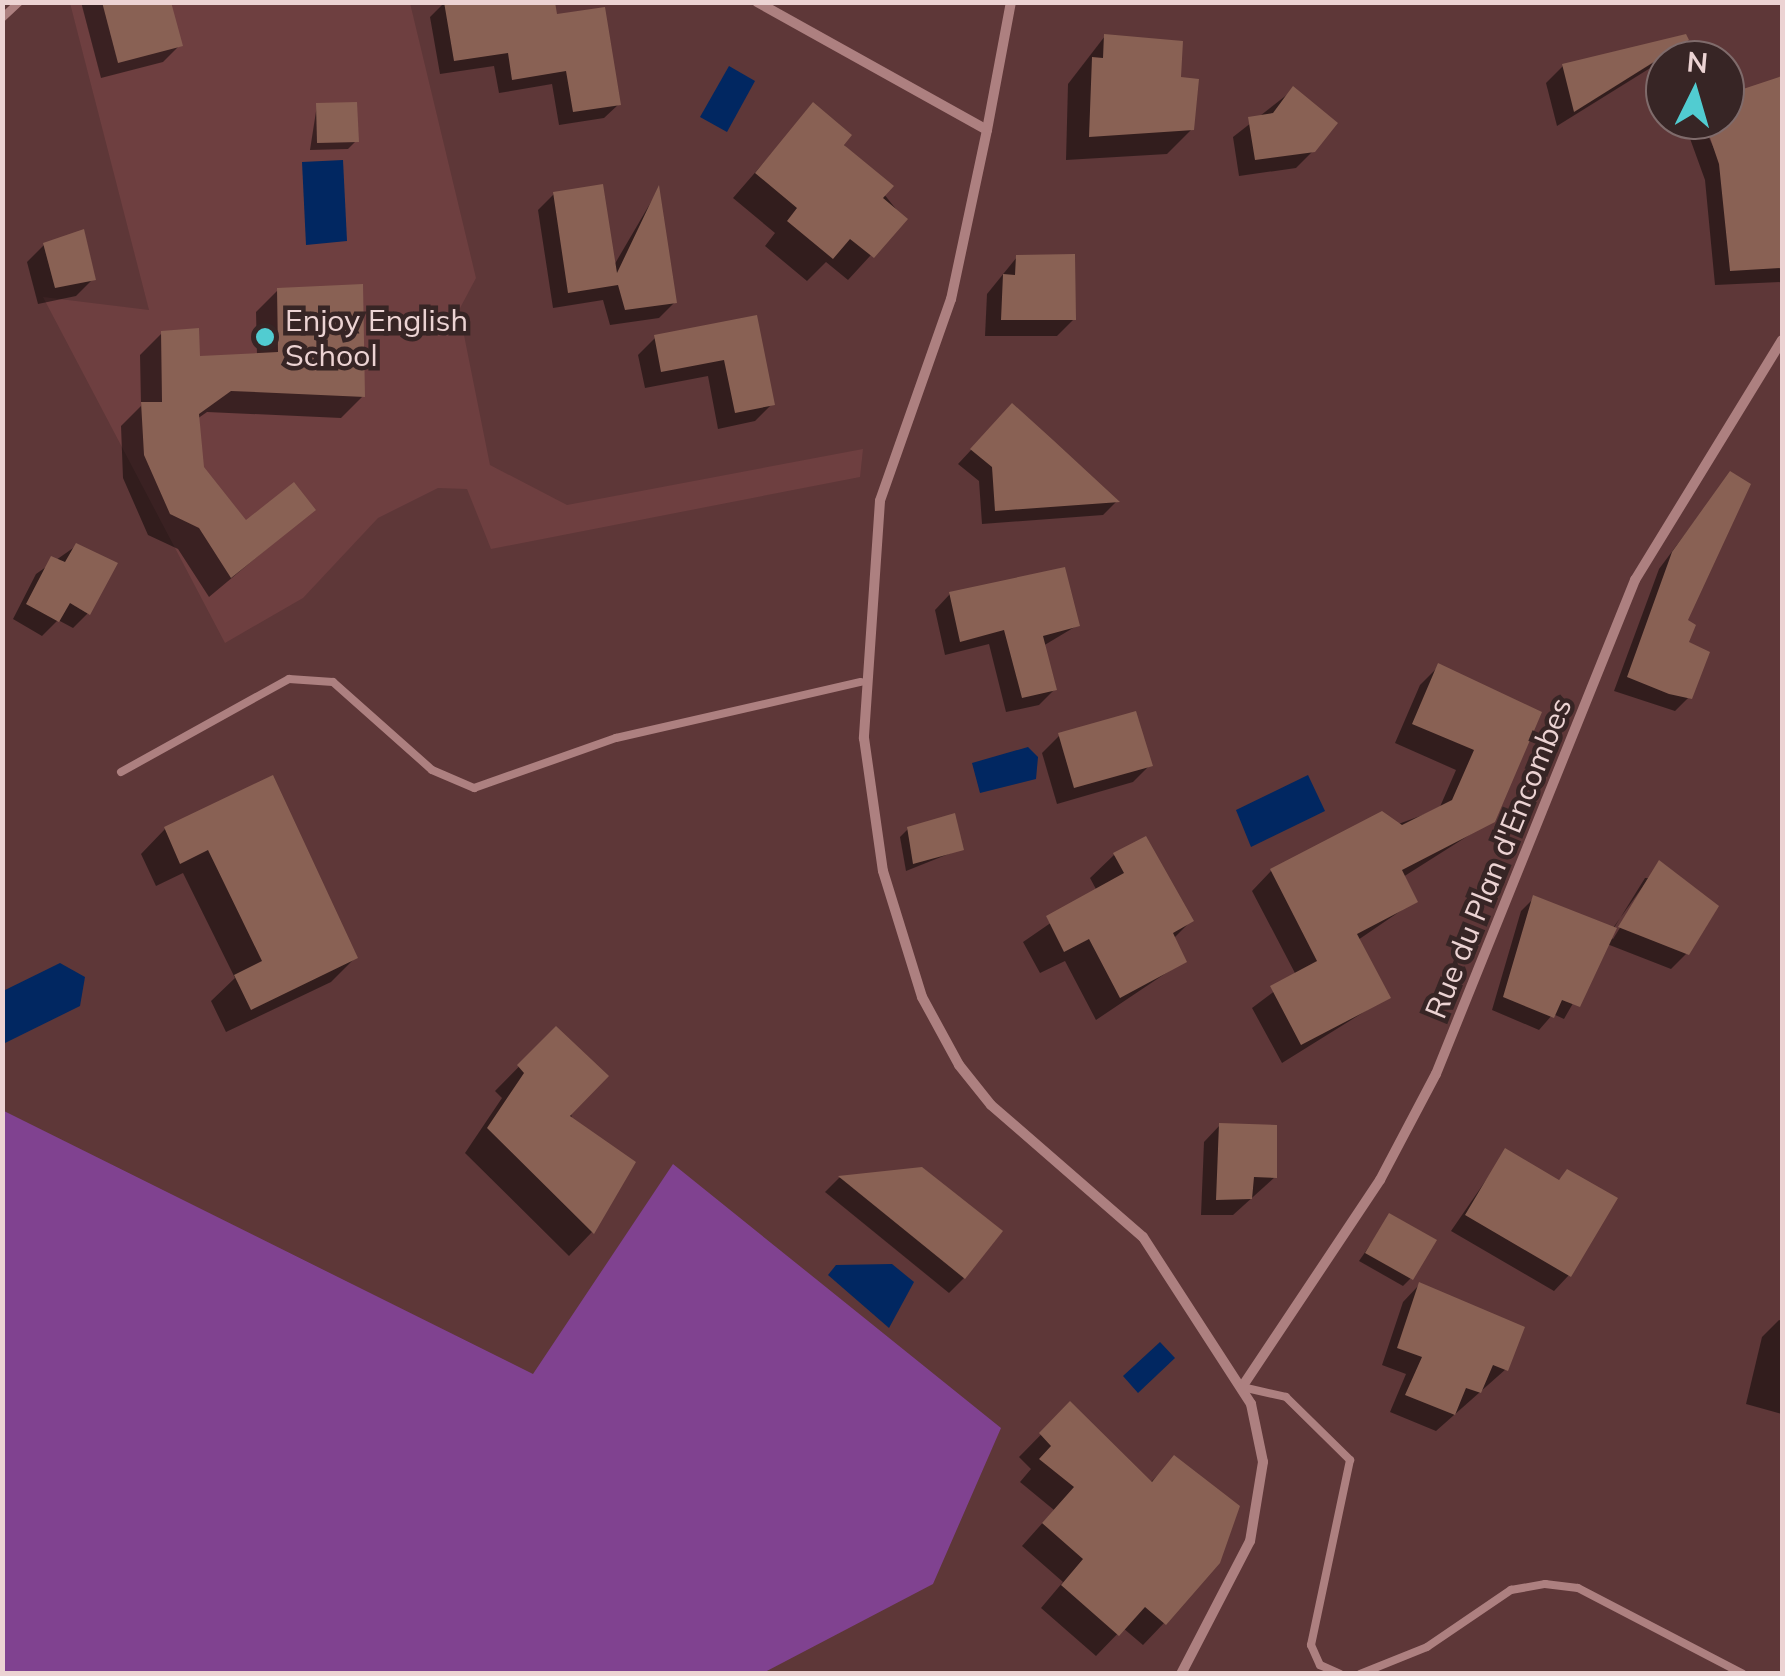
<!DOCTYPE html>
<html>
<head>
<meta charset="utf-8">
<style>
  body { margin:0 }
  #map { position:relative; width:1785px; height:1676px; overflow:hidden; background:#5e3738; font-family:Mulish,sans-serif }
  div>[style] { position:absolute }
  .built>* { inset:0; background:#6e3f40 }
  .green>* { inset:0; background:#804290 }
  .water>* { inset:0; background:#012761 }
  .shadow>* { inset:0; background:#0007 }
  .building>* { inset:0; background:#896154 }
  .service>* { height:8px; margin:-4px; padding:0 4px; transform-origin:4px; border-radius:4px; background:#ad8080 }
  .minor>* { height:10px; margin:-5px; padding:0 5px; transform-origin:5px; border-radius:5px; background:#ad8080 }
  .dots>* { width:28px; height:28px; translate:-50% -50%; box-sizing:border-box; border:5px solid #372525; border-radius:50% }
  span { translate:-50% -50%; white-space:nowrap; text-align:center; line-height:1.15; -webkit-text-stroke:9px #372525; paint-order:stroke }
  .poi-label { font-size:30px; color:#ecd3d3 }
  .left { translate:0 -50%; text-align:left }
  .street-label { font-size:30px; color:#ecd3d3 }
  .frame { position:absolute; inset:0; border:5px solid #ecd3d3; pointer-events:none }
  .north { position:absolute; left:1645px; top:40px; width:100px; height:100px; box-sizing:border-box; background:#372525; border:2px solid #7f6b6b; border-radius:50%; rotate:5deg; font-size:28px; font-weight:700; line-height:40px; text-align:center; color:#ecd3d3 }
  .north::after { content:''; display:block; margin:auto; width:35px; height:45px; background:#51ccd1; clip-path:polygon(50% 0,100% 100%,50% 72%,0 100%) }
</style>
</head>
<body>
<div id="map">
  <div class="built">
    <i style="clip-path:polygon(70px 3px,410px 3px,476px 278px,459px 310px,490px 465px,567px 505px,863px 449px,860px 477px,491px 549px,467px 489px,438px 488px,378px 518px,303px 598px,225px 643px,43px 297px,149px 310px)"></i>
  </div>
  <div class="green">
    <i style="clip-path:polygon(2px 1110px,533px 1374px,673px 1164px,1001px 1428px,933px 1584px,763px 1673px,3px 1673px)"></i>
  </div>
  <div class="water">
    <i style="clip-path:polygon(729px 66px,755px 81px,727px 132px,700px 117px)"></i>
    <i style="clip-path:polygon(343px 160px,347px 241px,306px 245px,302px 162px)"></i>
    <i style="clip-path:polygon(1028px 747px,1038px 757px,1036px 779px,980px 793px,972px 763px)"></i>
    <i style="clip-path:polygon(1308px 775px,1325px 811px,1251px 847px,1236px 810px)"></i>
    <i style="clip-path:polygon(60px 963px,85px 977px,80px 1006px,3px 1044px,3px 991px)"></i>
    <i style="clip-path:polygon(892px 1264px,914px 1282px,889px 1328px,828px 1275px,836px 1265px)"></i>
    <i style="clip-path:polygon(1160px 1342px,1175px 1358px,1138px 1393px,1123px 1376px)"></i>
  </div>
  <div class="shadow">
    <i style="clip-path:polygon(81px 2px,168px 2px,180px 45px,163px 62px,101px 78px)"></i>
    <i style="clip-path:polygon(444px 3px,555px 17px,619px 104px,604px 118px,559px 125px,552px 84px,499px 93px,494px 66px,440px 74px,430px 17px)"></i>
    <i style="clip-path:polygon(1105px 36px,1178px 80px,1192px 129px,1167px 154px,1066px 160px,1068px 84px)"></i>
    <i style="clip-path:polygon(1686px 40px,1668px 57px,1557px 126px,1546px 83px,1563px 66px)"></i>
    <i style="clip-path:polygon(1782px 81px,1782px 282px,1715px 285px,1705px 180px,1684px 122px,1701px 120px,1726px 175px,1706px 120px,1725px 120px,1725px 99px)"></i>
    <i style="clip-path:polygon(1293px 90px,1313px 151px,1296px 168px,1239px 176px,1233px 137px)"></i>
    <i style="clip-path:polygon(317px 105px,356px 141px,348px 149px,310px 150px)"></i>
    <i style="clip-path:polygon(813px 106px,904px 219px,848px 280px,826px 262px,807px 281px,765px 246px,775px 233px,733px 198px)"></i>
    <i style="clip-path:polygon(658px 190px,675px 302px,659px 318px,610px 325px,603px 300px,553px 308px,538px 210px,554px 194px,613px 267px)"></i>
    <i style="clip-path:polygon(44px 245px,93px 279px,76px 296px,38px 304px,27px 262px)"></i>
    <i style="clip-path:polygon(1017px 257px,1074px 319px,1057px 336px,985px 336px,987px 294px)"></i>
    <i style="clip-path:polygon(278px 290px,363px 396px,341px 418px,207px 412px,197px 419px,201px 468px,246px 523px,313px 510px,209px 597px,178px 549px,148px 535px,123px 478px,121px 426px,141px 406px,140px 355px,162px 333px,198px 359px,257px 356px,256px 312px)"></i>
    <i style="clip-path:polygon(755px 318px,772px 404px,755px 421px,718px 429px,708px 376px,645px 388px,638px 355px,655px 338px)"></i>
    <i style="clip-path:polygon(999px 420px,1116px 502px,1103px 515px,982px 524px,979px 481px,958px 464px)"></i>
    <i style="clip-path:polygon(1730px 474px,1685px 622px,1689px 697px,1675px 711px,1614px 691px,1659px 569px)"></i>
    <i style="clip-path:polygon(76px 546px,88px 613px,73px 628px,58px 620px,42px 636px,13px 619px,36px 574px)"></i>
    <i style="clip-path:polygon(950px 594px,1078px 625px,1043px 646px,1055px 689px,1039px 705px,1006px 712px,989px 644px,945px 655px,935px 610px)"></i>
    <i style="clip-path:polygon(1439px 666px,1539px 713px,1493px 820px,1403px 877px,1415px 901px,1358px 940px,1388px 997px,1282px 1063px,1252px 1008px,1296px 975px,1252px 891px,1271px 871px,1439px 809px,1456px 770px,1395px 743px,1420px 685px)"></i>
    <i style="clip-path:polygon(1059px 736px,1150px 765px,1133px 782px,1057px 804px,1042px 753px)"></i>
    <i style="clip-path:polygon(272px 779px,355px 958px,331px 982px,226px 1032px,211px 1001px,235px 978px,183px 873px,156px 886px,141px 854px,165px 829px)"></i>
    <i style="clip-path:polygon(908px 829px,961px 849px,906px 871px,900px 837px)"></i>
    <i style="clip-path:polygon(1114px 855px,1191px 921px,1173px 939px,1184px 961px,1096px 1020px,1065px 961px,1040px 973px,1023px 942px,1097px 891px,1090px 878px)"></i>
    <i style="clip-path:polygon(evenodd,1659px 864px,1687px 953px,1671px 969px,1607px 944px,1564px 1019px,1553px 1014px,1539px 1030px,1492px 1010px,1521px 911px,1534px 898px,1613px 928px,1659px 864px,1645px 878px,1651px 878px,1613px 939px,1609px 936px,1645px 878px)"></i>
    <i style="clip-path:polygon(556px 1029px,592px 1232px,569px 1256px,465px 1153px,502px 1098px,495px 1091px)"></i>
    <i style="clip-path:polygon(1220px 1125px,1275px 1177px,1233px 1215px,1201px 1215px,1204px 1142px)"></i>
    <i style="clip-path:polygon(1506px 1151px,1557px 1182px,1567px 1172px,1569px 1275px,1554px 1291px,1451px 1231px)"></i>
    <i style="clip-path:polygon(921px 1169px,964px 1278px,949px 1293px,825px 1192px,839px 1178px)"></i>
    <i style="clip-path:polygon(1390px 1216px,1411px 1278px,1403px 1286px,1359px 1261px)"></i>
    <i style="clip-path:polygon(1419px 1285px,1506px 1369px,1436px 1431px,1390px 1412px,1406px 1374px,1382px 1365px,1403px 1302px)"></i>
    <i style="clip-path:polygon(1779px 1320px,1782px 1321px,1782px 1414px,1746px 1404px,1762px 1337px)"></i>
    <i style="clip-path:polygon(1070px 1405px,1150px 1483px,1175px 1459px,1164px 1623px,1143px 1645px,1123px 1628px,1096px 1656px,1041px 1608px,1063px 1582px,1022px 1546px,1054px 1510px,1020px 1482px,1031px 1469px,1019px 1457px)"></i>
  </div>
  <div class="building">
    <i style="clip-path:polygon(102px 2px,171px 2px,183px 46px,118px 63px)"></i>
    <i style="clip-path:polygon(444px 2px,555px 2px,557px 14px,605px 7px,621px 105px,573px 112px,566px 71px,512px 80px,508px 53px,454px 61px)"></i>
    <i style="clip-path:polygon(1104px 34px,1183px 41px,1181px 77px,1199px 79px,1194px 130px,1089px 137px,1092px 57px,1103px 58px)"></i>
    <i style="clip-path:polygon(1686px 34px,1689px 40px,1574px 112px,1562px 64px)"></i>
    <i style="clip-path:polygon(1782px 76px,1782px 268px,1730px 271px,1719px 164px,1704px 120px,1725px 120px,1725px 95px)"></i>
    <i style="clip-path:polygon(1293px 86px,1338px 123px,1315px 152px,1255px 160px,1248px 117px,1273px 113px)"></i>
    <i style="clip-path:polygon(357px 102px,359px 142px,317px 143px,316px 103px)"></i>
    <i style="clip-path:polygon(813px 102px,852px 135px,844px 145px,894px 186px,883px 198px,908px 219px,874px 258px,850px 239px,833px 259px,787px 221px,797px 208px,755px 173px)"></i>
    <i style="clip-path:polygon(603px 184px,617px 273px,659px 185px,677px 303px,625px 310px,618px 285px,568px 293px,553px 192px)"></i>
    <i style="clip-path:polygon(84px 229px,96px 280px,55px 288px,43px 243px)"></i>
    <i style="clip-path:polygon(1075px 254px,1076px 320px,1001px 320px,1003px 274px,1015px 275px,1016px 255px)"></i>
    <i style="clip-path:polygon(363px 284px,365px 397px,231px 391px,199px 414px,204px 467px,246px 520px,294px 482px,316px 510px,231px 578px,199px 528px,170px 514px,144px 455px,141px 402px,162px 402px,161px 331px,199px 328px,200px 356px,278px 352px,277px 288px)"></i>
    <i style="clip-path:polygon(757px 315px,775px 405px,735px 413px,724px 360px,661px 372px,654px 335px)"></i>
    <i style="clip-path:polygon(1012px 403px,1053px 440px,1120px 502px,995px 511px,992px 467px,970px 449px)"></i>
    <i style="clip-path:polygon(1730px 471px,1751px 484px,1688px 620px,1696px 625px,1689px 642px,1710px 652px,1692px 699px,1669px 694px,1627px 677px,1672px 552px)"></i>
    <i style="clip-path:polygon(76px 543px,118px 563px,90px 615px,70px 603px,59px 622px,26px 604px,51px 556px,65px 562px)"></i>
    <i style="clip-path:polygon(1065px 567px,1080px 626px,1043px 636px,1057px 690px,1022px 698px,1004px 630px,960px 642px,949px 592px)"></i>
    <i style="clip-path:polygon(1438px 663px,1542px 712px,1495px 822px,1402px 870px,1418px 902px,1357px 934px,1391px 998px,1301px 1045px,1270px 986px,1317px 961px,1270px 869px,1382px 811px,1402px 825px,1452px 800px,1474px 750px,1412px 724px)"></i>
    <i style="clip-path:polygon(1136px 711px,1153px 766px,1074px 788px,1058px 733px)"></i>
    <i style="clip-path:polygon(273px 775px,358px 958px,251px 1010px,234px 975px,262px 961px,208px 850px,180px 864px,164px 827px)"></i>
    <i style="clip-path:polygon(955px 813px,964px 850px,913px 864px,907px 827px)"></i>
    <i style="clip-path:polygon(1146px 836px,1194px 921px,1173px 933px,1187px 962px,1120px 998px,1089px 939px,1064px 952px,1046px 916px,1124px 873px,1113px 853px)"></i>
    <i style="clip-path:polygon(1659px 860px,1719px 906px,1689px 955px,1618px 927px)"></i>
    <i style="clip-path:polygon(1533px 895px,1617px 928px,1580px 1007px,1562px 1000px,1554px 1018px,1503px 997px)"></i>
    <i style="clip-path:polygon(556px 1026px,609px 1076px,570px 1116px,636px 1162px,594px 1234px,487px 1128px,524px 1073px,517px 1065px)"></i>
    <i style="clip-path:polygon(1219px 1123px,1277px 1125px,1277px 1178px,1254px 1177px,1252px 1199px,1216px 1200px)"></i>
    <i style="clip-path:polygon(1505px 1148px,1559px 1180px,1567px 1169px,1618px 1198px,1571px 1277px,1465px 1215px)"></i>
    <i style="clip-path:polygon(922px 1167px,1003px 1231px,965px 1279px,838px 1176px)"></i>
    <i style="clip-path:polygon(1389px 1213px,1437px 1240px,1413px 1280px,1365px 1253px)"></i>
    <i style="clip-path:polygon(1419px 1282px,1525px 1327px,1508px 1371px,1493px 1365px,1481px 1393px,1466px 1388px,1455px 1415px,1405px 1395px,1422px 1357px,1397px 1348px)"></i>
    <i style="clip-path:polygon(1070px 1401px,1152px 1482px,1174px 1455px,1240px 1506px,1220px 1563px,1166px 1625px,1145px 1607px,1119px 1636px,1061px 1585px,1083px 1559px,1042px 1523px,1074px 1487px,1039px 1459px,1051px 1446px,1039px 1433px)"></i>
  </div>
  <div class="service">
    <i style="left:2px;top:18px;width:23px;rotate:-43deg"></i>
    <i style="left:121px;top:772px;width:192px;rotate:-29deg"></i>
    <i style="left:289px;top:679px;width:44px;rotate:3.9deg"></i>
    <i style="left:333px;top:682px;width:132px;rotate:41.6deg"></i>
    <i style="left:432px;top:770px;width:46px;rotate:23.2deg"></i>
    <i style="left:474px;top:788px;width:151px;rotate:-19.4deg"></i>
    <i style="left:616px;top:738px;width:251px;rotate:-12.9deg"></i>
    <i style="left:1242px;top:1387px;width:45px;rotate:12.8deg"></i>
    <i style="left:1286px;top:1397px;width:90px;rotate:44.5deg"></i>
    <i style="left:1350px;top:1460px;width:189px;rotate:101.9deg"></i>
    <i style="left:1311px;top:1645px;width:22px;rotate:66deg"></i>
    <i style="left:1320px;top:1665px;width:22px;rotate:24deg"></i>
    <i style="left:1360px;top:1674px;width:72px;rotate:-21.9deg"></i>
    <i style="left:1427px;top:1647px;width:102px;rotate:-34.2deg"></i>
    <i style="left:1511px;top:1590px;width:35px;rotate:-10deg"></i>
    <i style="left:1545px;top:1584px;width:33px;rotate:7deg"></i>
    <i style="left:1578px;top:1588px;width:186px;rotate:27.5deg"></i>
  </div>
  <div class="minor">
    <i style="left:757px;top:2px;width:263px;rotate:29.1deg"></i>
    <i style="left:987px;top:130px;width:173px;rotate:102deg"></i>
    <i style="left:951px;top:299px;width:214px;rotate:109.4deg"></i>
    <i style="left:880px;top:501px;width:238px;rotate:93.9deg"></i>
    <i style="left:864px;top:738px;width:134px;rotate:81.9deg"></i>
    <i style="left:883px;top:871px;width:132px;rotate:72.8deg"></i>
    <i style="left:922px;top:997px;width:77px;rotate:61.4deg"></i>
    <i style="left:959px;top:1065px;width:51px;rotate:51.3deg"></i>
    <i style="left:991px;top:1105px;width:201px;rotate:41deg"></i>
    <i style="left:1143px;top:1237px;width:199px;rotate:57.1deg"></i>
    <i style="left:1251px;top:1404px;width:59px;rotate:78.3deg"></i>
    <i style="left:1263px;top:1462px;width:80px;rotate:99.3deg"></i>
    <i style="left:1250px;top:1541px;width:150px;rotate:117.4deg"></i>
    <i style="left:987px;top:130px;width:130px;rotate:-79.4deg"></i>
    <i style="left:1242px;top:1387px;width:249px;rotate:-56.3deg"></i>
    <i style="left:1380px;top:1180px;width:120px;rotate:-62.2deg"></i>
    <i style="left:1436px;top:1074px;width:533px;rotate:-68.06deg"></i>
    <i style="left:1635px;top:580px;width:281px;rotate:-58.5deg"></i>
  </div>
  <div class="dots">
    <i style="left:265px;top:337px;background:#51ccd1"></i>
  </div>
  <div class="poi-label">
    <span class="left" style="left:285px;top:337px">Enjoy English<br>School</span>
  </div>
  <div class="street-label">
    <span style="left:1498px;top:858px;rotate:-68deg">Rue du Plan d'Encombes</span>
  </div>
  <div class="frame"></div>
  <div class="north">N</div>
</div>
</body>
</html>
